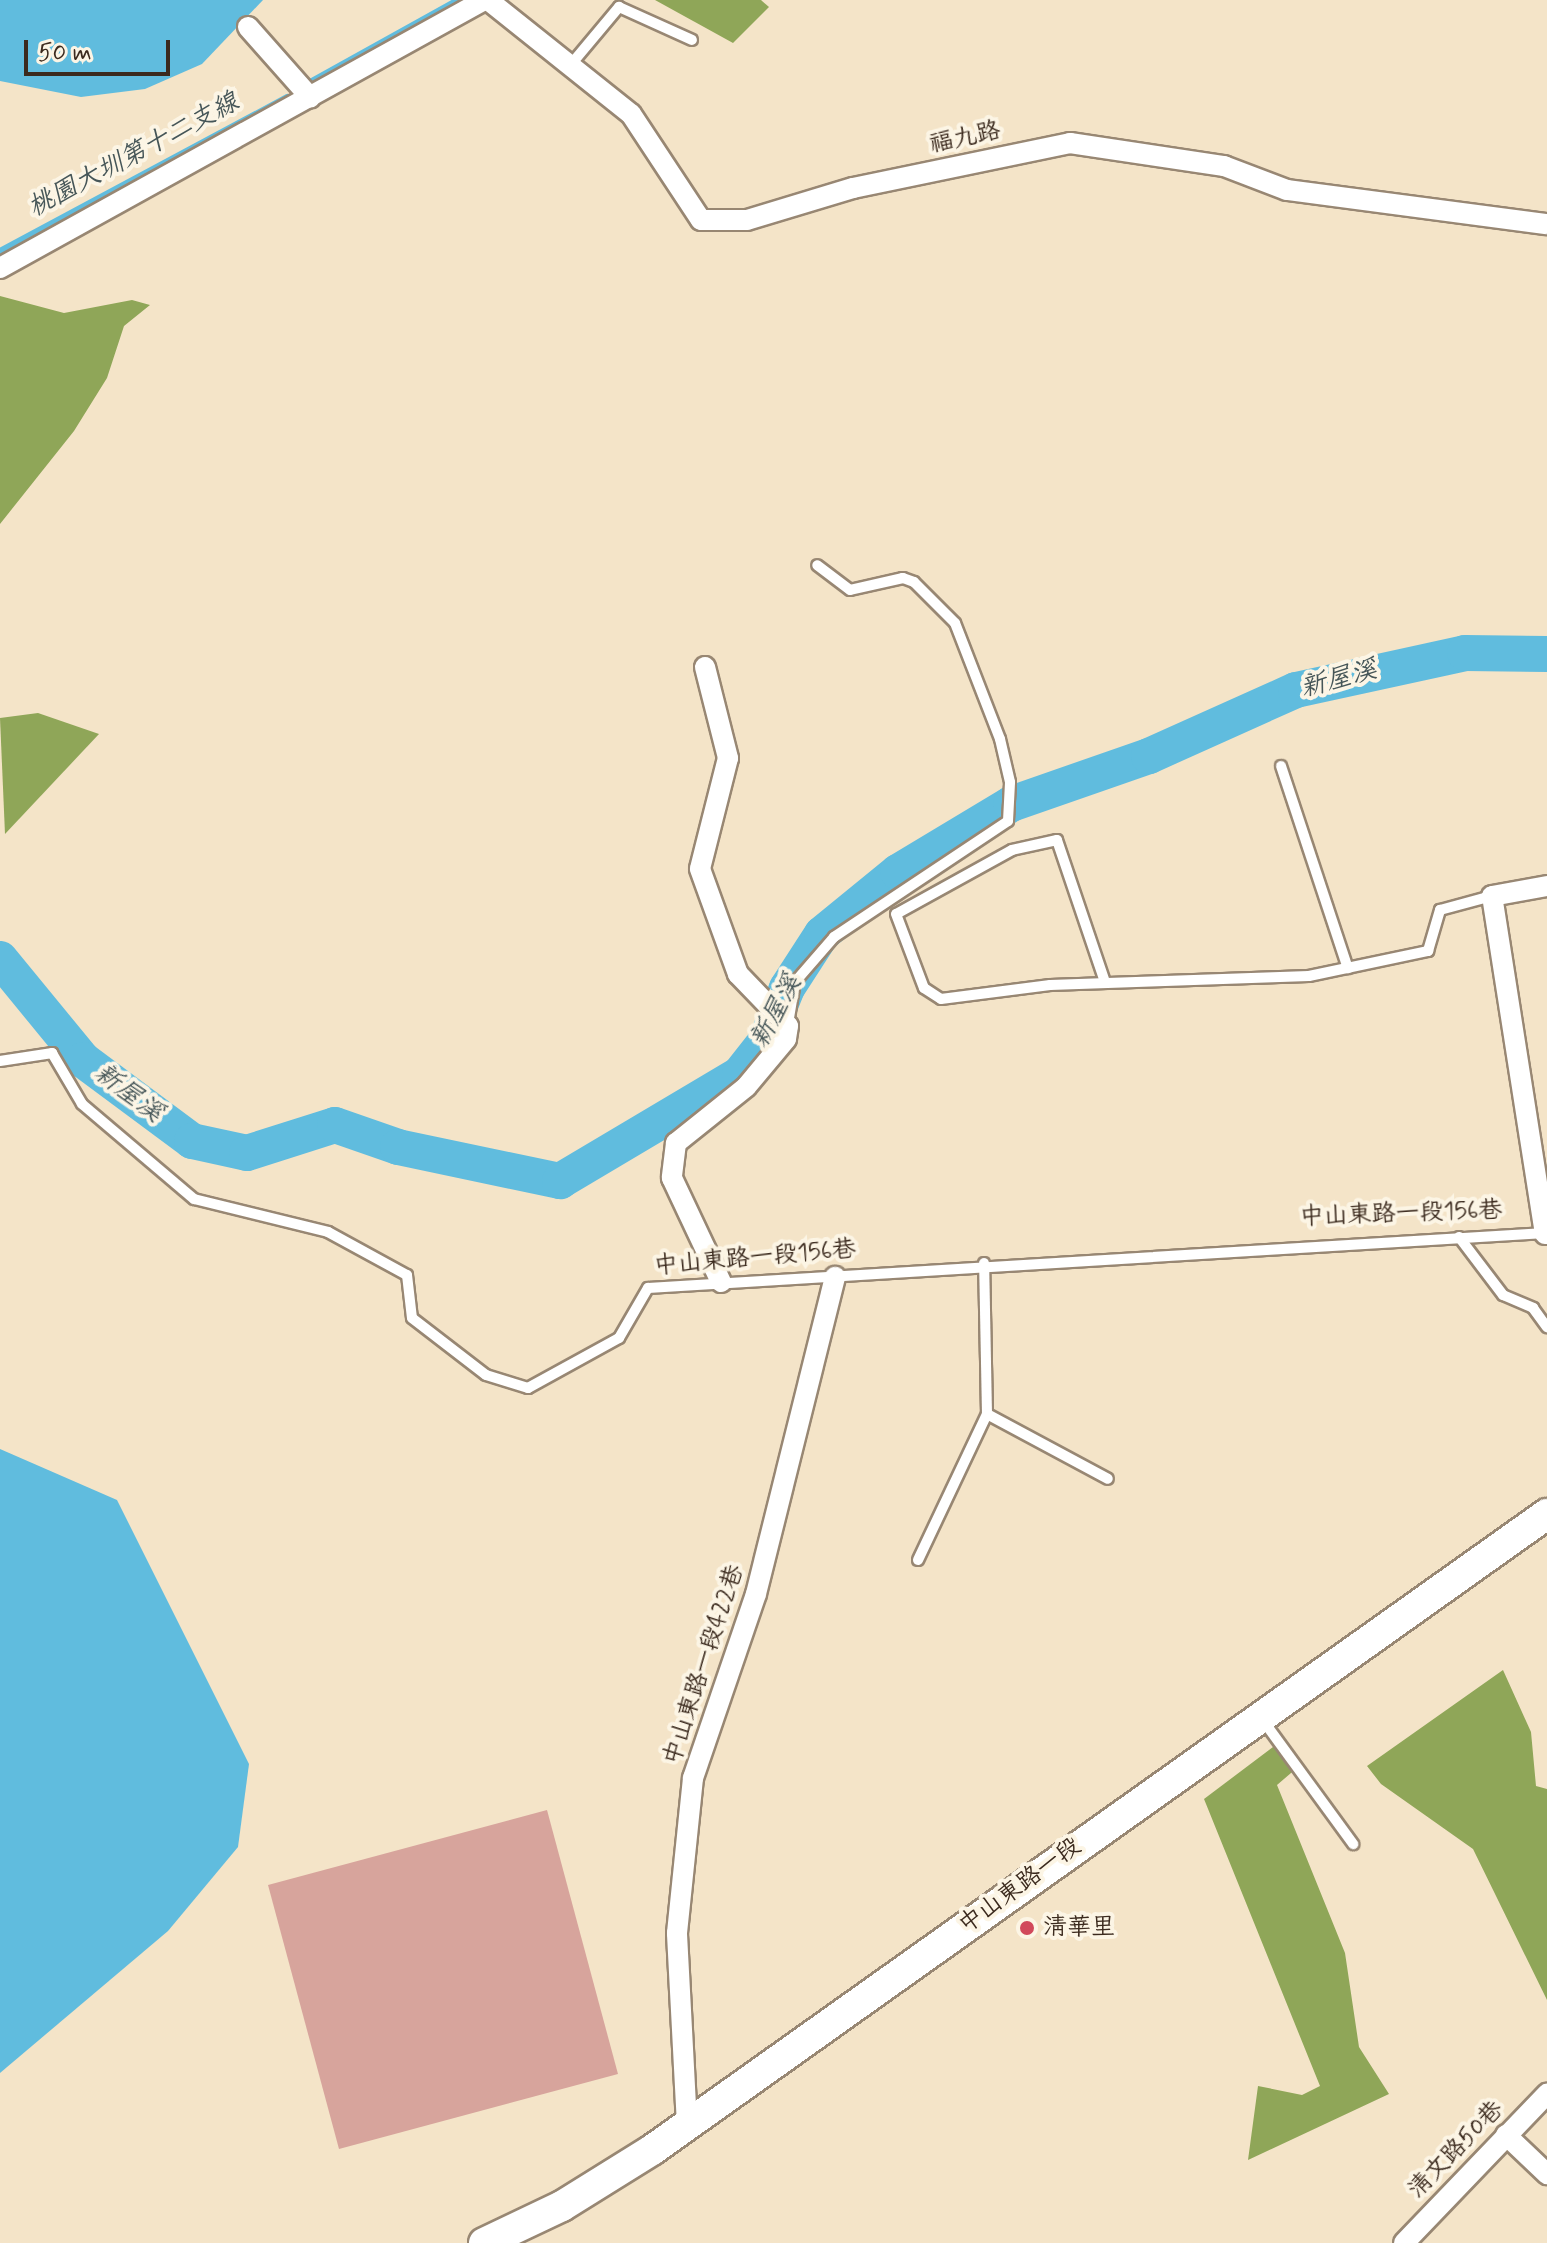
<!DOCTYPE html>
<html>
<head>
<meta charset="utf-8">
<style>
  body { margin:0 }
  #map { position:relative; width:1547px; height:2243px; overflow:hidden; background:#f4e4c8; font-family:Mynerve,"LXGW WenKai TC",sans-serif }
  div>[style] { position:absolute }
  .forest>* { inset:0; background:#8fa658 }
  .water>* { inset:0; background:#60bcde }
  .stream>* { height:6px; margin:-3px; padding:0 3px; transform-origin:3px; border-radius:3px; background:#60bcde }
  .river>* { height:36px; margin:-18px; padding:0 18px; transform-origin:18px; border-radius:18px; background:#60bcde }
  .building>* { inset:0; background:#d7a49c }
  .roads { filter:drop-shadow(2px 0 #988773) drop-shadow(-2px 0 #988773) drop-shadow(0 2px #988773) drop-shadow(0 -2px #988773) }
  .lane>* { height:10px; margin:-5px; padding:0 5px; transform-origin:5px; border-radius:5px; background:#fff }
  .street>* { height:20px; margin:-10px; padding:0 10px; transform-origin:10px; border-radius:10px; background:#fff }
  .secondary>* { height:30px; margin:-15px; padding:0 15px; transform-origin:15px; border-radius:15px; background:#fff }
  .dots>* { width:22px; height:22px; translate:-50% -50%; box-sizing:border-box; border:4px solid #fcf5e5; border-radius:50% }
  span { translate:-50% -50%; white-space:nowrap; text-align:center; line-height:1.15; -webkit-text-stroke:8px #fcf5e5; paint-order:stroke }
  .street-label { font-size:24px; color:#3b2a1e }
  .poi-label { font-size:24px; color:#3b2a1e }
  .left { translate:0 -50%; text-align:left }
  .water-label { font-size:26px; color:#465658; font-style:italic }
  .scale { position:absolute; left:24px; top:40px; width:146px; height:36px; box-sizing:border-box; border:4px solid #3b2a1e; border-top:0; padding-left:10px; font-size:24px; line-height:28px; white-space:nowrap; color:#3b2a1e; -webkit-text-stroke:6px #fcf5e5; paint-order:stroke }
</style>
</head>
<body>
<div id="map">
  <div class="forest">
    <i style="clip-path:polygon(655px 0,761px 0,769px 7px,733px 43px)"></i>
    <i style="clip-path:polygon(0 296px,64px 313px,132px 300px,150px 305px,124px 326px,107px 378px,74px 431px,0 524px)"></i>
    <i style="clip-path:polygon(38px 713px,99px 734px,5px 834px,0 718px)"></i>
    <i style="clip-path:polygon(1503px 1670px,1531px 1732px,1536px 1786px,1547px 1789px,1547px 2000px,1473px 1849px,1381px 1784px,1367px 1766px)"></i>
    <i style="clip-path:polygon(1281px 1741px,1298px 1767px,1277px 1785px,1345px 1953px,1359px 2047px,1389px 2094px,1248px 2160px,1258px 2086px,1302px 2095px,1320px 2086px,1204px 1799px)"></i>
  </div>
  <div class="water">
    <i style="clip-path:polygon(0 0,263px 0,202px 64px,145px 89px,81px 97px,0 81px)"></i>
    <i style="clip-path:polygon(0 1449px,117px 1500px,249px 1764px,238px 1847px,168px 1931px,0 2073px)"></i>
  </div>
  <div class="stream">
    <i style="left:308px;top:83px;width:171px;rotate:-29deg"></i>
    <i style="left:0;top:251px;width:326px;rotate:-28.2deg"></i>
  </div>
  <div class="river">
    <i style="left:0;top:959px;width:131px;rotate:50.6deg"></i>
    <i style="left:83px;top:1060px;width:136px;rotate:36.6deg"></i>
    <i style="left:192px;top:1141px;width:56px;rotate:12.3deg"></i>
    <i style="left:247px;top:1153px;width:92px;rotate:-17.7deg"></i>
    <i style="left:335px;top:1125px;width:67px;rotate:19.2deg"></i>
    <i style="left:398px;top:1147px;width:166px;rotate:11.9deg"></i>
    <i style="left:560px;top:1181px;width:209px;rotate:-30.7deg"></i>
    <i style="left:740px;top:1074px;width:42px;rotate:-51.8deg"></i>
    <i style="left:766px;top:1041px;width:57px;rotate:-68.4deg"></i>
    <i style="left:787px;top:988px;width:64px;rotate:-57.1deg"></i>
    <i style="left:822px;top:934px;width:98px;rotate:-39.2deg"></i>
    <i style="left:898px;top:872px;width:132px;rotate:-31deg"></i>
    <i style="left:1011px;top:804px;width:146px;rotate:-19.2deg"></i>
    <i style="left:1149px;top:756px;width:161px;rotate:-24.2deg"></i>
    <i style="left:1296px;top:690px;width:173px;rotate:-12.3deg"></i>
    <i style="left:1465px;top:653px;width:82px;rotate:0.7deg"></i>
  </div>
  <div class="building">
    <i style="clip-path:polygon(547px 1810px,618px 2074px,339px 2149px,268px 1885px)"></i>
  </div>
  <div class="roads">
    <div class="lane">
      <i style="left:573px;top:62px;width:72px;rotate:-50.1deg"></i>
      <i style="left:619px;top:7px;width:80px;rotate:24.3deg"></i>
      <i style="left:1281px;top:766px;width:213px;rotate:71.7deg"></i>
      <i style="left:1105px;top:982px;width:150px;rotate:-108.7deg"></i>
      <i style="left:1057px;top:840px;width:46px;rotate:167.5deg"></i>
      <i style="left:1012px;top:850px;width:132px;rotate:151.1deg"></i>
      <i style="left:896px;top:914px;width:79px;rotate:69.3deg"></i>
      <i style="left:924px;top:988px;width:20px;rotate:33deg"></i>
      <i style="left:941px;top:999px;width:110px;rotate:-7.3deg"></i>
      <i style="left:1050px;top:985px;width:259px;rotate:-2deg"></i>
      <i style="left:1309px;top:976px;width:122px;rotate:-11.9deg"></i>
      <i style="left:1428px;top:951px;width:43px;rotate:-73.7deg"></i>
      <i style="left:1440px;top:910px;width:54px;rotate:-15.1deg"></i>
      <i style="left:788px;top:1024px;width:43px;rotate:-80.5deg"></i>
      <i style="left:795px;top:982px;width:60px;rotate:-49.1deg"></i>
      <i style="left:834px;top:937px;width:209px;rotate:-33.7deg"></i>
      <i style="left:1008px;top:821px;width:39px;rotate:-87deg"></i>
      <i style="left:1010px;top:782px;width:44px;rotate:-103.1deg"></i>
      <i style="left:1000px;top:739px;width:124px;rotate:-111.2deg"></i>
      <i style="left:955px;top:623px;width:58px;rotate:-135deg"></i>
      <i style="left:914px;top:582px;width:12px;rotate:-160deg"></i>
      <i style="left:903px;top:578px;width:54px;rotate:167.2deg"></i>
      <i style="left:850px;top:590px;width:41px;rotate:-142.9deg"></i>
      <i style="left:0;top:1061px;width:53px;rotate:-8.7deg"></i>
      <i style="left:52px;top:1053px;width:59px;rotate:59.5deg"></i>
      <i style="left:82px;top:1104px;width:147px;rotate:40.3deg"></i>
      <i style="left:194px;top:1199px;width:138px;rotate:13.8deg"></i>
      <i style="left:328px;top:1232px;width:90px;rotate:28.6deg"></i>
      <i style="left:407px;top:1275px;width:43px;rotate:83.4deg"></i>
      <i style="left:412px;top:1318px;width:93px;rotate:37.6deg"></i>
      <i style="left:486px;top:1375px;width:44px;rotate:17.2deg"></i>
      <i style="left:528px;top:1388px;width:104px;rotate:-28.8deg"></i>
      <i style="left:619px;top:1338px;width:58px;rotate:-59.9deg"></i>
      <i style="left:648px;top:1288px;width:899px;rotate:-3.51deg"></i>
      <i style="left:1459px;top:1237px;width:73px;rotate:52.8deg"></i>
      <i style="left:1503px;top:1295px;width:33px;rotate:23deg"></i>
      <i style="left:1533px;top:1308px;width:24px;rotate:54deg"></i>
      <i style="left:987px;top:1414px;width:137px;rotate:28.2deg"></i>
      <i style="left:918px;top:1560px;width:161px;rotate:-64.7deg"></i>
      <i style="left:987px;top:1414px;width:151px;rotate:-91.1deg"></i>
      <i style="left:1262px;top:1719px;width:155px;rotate:53.9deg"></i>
    </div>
    <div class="street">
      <i style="left:488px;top:0;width:183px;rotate:38.6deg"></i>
      <i style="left:631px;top:114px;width:127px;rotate:56.6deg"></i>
      <i style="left:701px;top:220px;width:46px"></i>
      <i style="left:747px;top:220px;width:111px;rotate:-16.8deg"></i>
      <i style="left:853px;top:188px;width:222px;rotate:-11.7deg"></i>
      <i style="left:1070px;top:143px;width:156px;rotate:8.5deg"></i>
      <i style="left:1224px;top:166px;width:67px;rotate:20.9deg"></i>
      <i style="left:1287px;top:190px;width:262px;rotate:7.5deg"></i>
      <i style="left:248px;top:27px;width:94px;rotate:48.5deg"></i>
      <i style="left:0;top:268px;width:553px;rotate:-28.97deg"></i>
      <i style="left:705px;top:667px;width:94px;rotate:75.8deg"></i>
      <i style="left:728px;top:758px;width:114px;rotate:104.2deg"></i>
      <i style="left:700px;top:869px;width:112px;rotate:70.1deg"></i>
      <i style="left:738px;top:974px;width:72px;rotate:46.1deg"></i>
      <i style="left:788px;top:1026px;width:13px;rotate:99deg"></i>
      <i style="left:786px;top:1039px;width:62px;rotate:129.8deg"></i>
      <i style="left:746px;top:1087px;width:90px;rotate:141.3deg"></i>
      <i style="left:676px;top:1143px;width:35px;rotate:97deg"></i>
      <i style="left:672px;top:1178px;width:115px;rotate:64.8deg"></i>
      <i style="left:1545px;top:1234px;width:342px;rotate:-98.9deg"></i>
      <i style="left:1492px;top:896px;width:56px;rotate:-10.3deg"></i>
      <i style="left:687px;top:2125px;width:192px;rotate:-93deg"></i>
      <i style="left:677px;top:1933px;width:156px;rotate:-84.1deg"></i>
      <i style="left:693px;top:1778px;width:194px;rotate:-71.1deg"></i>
      <i style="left:756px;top:1594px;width:327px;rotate:-76deg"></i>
      <i style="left:1506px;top:2135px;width:57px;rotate:43.6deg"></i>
      <i style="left:1404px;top:2243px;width:207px;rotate:-46.2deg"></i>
    </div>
    <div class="secondary">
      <i style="left:484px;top:2243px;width:86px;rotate:-25.4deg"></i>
      <i style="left:562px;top:2206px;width:106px;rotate:-31.9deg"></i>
      <i style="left:652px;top:2150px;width:1098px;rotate:-35.4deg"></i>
    </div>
  </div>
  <div class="dots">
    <i style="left:1027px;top:1928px;background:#d1495b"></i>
  </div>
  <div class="street-label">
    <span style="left:965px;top:138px;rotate:-12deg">福九路</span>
    <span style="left:1401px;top:1214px;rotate:-2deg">中山東路一段156巷</span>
    <span style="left:755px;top:1258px;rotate:-5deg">中山東路一段156巷</span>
    <span style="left:704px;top:1665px;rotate:-72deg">中山東路一段422巷</span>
    <span style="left:1020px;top:1886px;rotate:-36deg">中山東路一段</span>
    <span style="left:1456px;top:2150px;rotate:-46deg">清文路50巷</span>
  </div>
  <div class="poi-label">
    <span class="left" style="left:1043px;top:1928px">清華里</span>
  </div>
  <div class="water-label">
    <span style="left:134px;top:156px;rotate:-28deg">桃園大圳第十二支線</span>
    <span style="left:1339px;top:680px;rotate:-15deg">新屋溪</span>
    <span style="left:777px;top:1012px;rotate:-62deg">新屋溪</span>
    <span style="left:128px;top:1094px;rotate:37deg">新屋溪</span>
  </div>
  <div class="scale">50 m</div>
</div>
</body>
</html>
